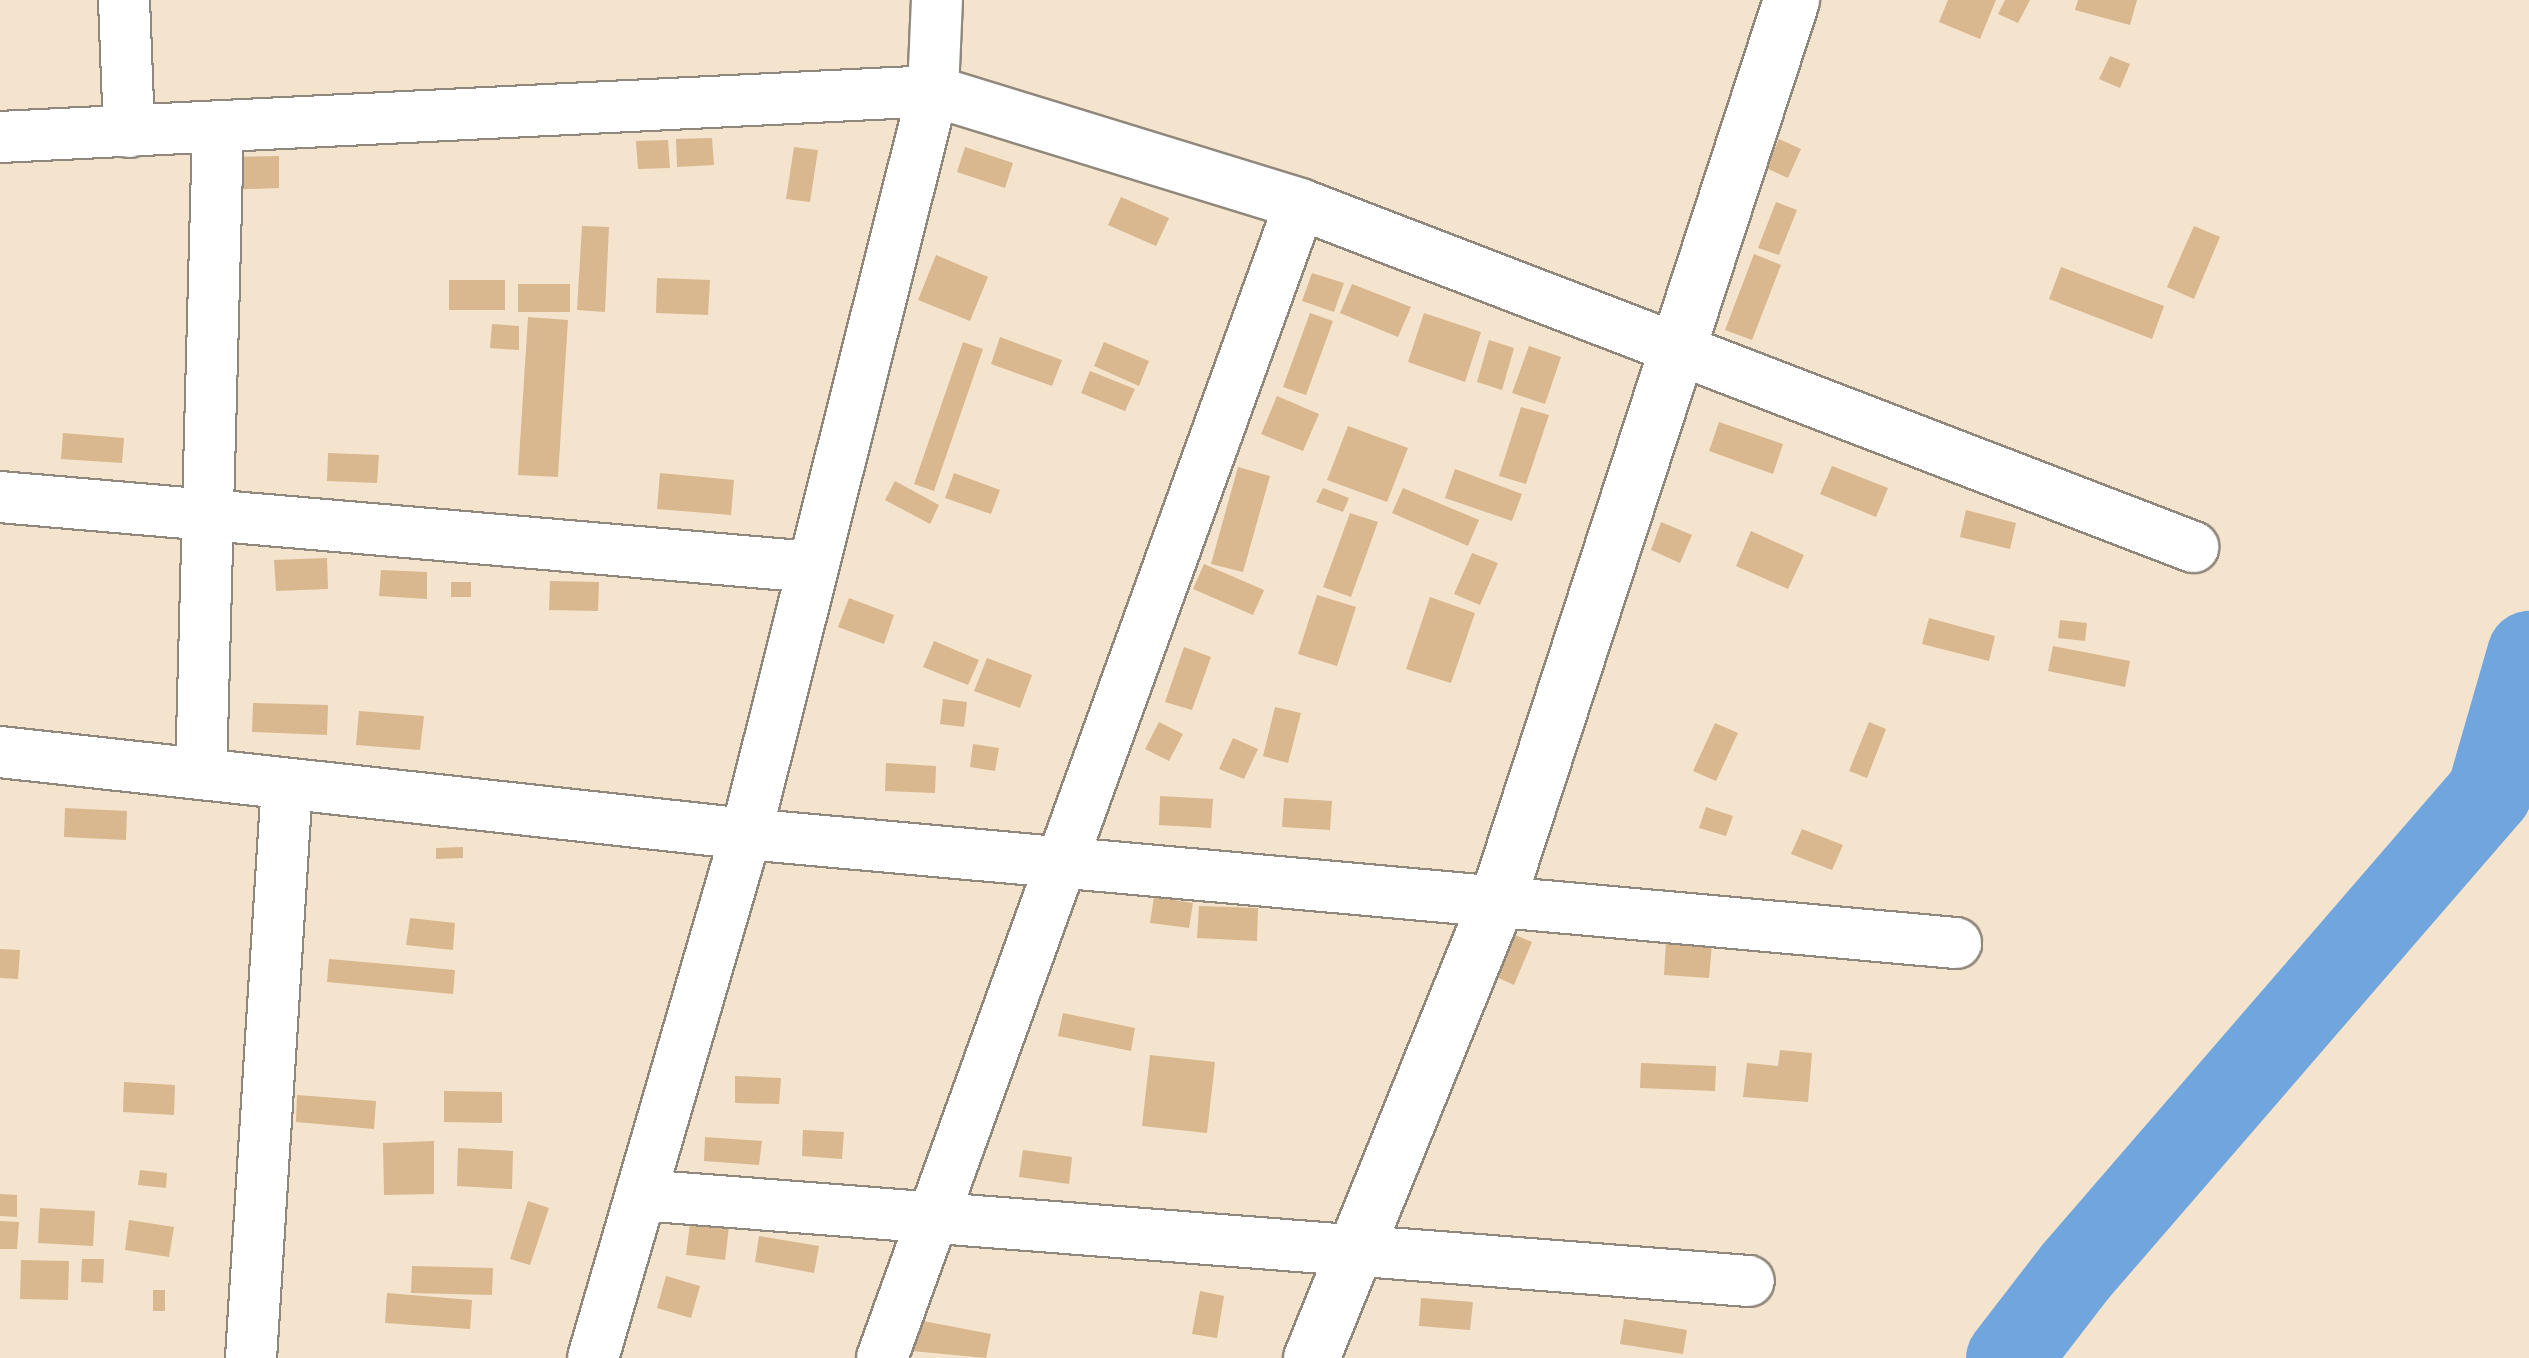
<!DOCTYPE html>
<html>
<head>
<meta charset="utf-8">
<style>
  body { margin:0 }
  #map { position:relative; width:2529px; height:1358px; overflow:hidden; background:#f5e4cd; font-family:Mali,sans-serif }
  div>[style] { position:absolute }
  .river>* { height:85px; margin:-42.5px; padding:0 42.5px; transform-origin:42.5px; border-radius:42.5px; background:#70a6dd }
  .building>* { inset:0; background:#d9b78f }
  .roads { filter:drop-shadow(2px 0 #90887c) drop-shadow(-2px 0 #90887c) drop-shadow(0 2px #90887c) drop-shadow(0 -2px #90887c) }
  .street>* { height:50px; margin:-25px; padding:0 25px; transform-origin:25px; border-radius:25px; background:#fff }
  .secondary>* { height:55px; margin:-27.5px; padding:0 27.5px; transform-origin:27.5px; border-radius:27.5px; background:#fff }
  span { translate:-50% -50%; white-space:nowrap; text-align:center; line-height:1.15; -webkit-text-stroke:10px #f7f3e8; paint-order:stroke }
</style>
</head>
<body>
<div id="map">
  <div class="river">
    <i style="left:2008px;top:1358px;width:110px;rotate:-52.4deg"></i>
    <i style="left:2075px;top:1271px;width:633px;rotate:-49.16deg"></i>
    <i style="left:2489px;top:792px;width:145px;rotate:-73.9deg"></i>
  </div>
  <div class="building">
    <i style="clip-path:polygon(1948px 0,1996px 0,1980px 39px,1939px 22px)"></i>
    <i style="clip-path:polygon(2005px 0,2030px 0,2018px 23px,1998px 14px)"></i>
    <i style="clip-path:polygon(2078px 0,2137px 0,2130px 25px,2075px 10px)"></i>
    <i style="clip-path:polygon(2110px 56px,2130px 64px,2120px 88px,2099px 79px)"></i>
    <i style="clip-path:polygon(712px 138px,714px 165px,677px 167px,676px 139px)"></i>
    <i style="clip-path:polygon(1779px 139px,1801px 149px,1788px 178px,1766px 168px)"></i>
    <i style="clip-path:polygon(668px 140px,670px 168px,638px 169px,636px 141px)"></i>
    <i style="clip-path:polygon(794px 147px,818px 150px,810px 202px,786px 199px)"></i>
    <i style="clip-path:polygon(965px 147px,1013px 163px,1005px 188px,957px 172px)"></i>
    <i style="clip-path:polygon(279px 156px,279px 188px,224px 190px,223px 157px)"></i>
    <i style="clip-path:polygon(1121px 197px,1169px 218px,1156px 246px,1108px 225px)"></i>
    <i style="clip-path:polygon(1776px 202px,1797px 210px,1779px 255px,1758px 248px)"></i>
    <i style="clip-path:polygon(582px 226px,609px 227px,605px 312px,577px 310px)"></i>
    <i style="clip-path:polygon(2194px 226px,2220px 237px,2194px 299px,2167px 287px)"></i>
    <i style="clip-path:polygon(1754px 254px,1781px 265px,1752px 340px,1725px 330px)"></i>
    <i style="clip-path:polygon(936px 255px,988px 277px,970px 321px,918px 300px)"></i>
    <i style="clip-path:polygon(2061px 267px,2164px 306px,2152px 339px,2049px 299px)"></i>
    <i style="clip-path:polygon(1312px 273px,1344px 283px,1334px 312px,1302px 301px)"></i>
    <i style="clip-path:polygon(657px 278px,710px 280px,708px 315px,656px 313px)"></i>
    <i style="clip-path:polygon(449px 280px,505px 280px,505px 310px,449px 310px)"></i>
    <i style="clip-path:polygon(518px 284px,570px 284px,570px 312px,518px 312px)"></i>
    <i style="clip-path:polygon(1352px 284px,1411px 307px,1398px 337px,1340px 313px)"></i>
    <i style="clip-path:polygon(1310px 313px,1333px 321px,1306px 395px,1283px 387px)"></i>
    <i style="clip-path:polygon(1424px 313px,1481px 332px,1465px 382px,1408px 362px)"></i>
    <i style="clip-path:polygon(528px 317px,568px 320px,558px 477px,518px 475px)"></i>
    <i style="clip-path:polygon(492px 324px,519px 326px,519px 350px,490px 348px)"></i>
    <i style="clip-path:polygon(1000px 337px,1062px 360px,1052px 386px,991px 364px)"></i>
    <i style="clip-path:polygon(1489px 340px,1514px 348px,1502px 390px,1477px 382px)"></i>
    <i style="clip-path:polygon(963px 342px,983px 349px,934px 491px,914px 484px)"></i>
    <i style="clip-path:polygon(1104px 342px,1149px 361px,1139px 386px,1094px 366px)"></i>
    <i style="clip-path:polygon(1529px 346px,1561px 357px,1545px 404px,1512px 393px)"></i>
    <i style="clip-path:polygon(1090px 371px,1135px 389px,1125px 411px,1081px 393px)"></i>
    <i style="clip-path:polygon(1277px 396px,1319px 414px,1303px 451px,1261px 434px)"></i>
    <i style="clip-path:polygon(1521px 407px,1549px 415px,1526px 484px,1499px 476px)"></i>
    <i style="clip-path:polygon(1719px 422px,1783px 444px,1773px 474px,1709px 451px)"></i>
    <i style="clip-path:polygon(1348px 426px,1408px 448px,1387px 502px,1327px 480px)"></i>
    <i style="clip-path:polygon(63px 433px,124px 438px,122px 463px,61px 459px)"></i>
    <i style="clip-path:polygon(328px 453px,379px 455px,377px 483px,327px 481px)"></i>
    <i style="clip-path:polygon(1832px 466px,1888px 488px,1876px 517px,1820px 494px)"></i>
    <i style="clip-path:polygon(1238px 467px,1270px 476px,1243px 572px,1211px 564px)"></i>
    <i style="clip-path:polygon(1455px 469px,1522px 494px,1512px 521px,1445px 498px)"></i>
    <i style="clip-path:polygon(660px 473px,734px 480px,731px 515px,657px 509px)"></i>
    <i style="clip-path:polygon(954px 473px,1000px 490px,991px 514px,945px 498px)"></i>
    <i style="clip-path:polygon(895px 481px,939px 505px,930px 524px,885px 500px)"></i>
    <i style="clip-path:polygon(1323px 488px,1349px 498px,1343px 512px,1316px 502px)"></i>
    <i style="clip-path:polygon(1403px 488px,1479px 520px,1468px 546px,1392px 513px)"></i>
    <i style="clip-path:polygon(1966px 510px,2016px 523px,2010px 549px,1960px 537px)"></i>
    <i style="clip-path:polygon(1350px 513px,1378px 522px,1351px 597px,1323px 587px)"></i>
    <i style="clip-path:polygon(1661px 522px,1692px 535px,1680px 563px,1651px 550px)"></i>
    <i style="clip-path:polygon(1751px 531px,1804px 555px,1788px 589px,1736px 566px)"></i>
    <i style="clip-path:polygon(1472px 553px,1498px 563px,1480px 605px,1454px 594px)"></i>
    <i style="clip-path:polygon(327px 558px,328px 589px,276px 591px,274px 560px)"></i>
    <i style="clip-path:polygon(1204px 564px,1264px 590px,1253px 615px,1193px 589px)"></i>
    <i style="clip-path:polygon(381px 570px,427px 572px,427px 599px,379px 596px)"></i>
    <i style="clip-path:polygon(550px 581px,599px 582px,598px 611px,549px 610px)"></i>
    <i style="clip-path:polygon(451px 582px,471px 582px,471px 597px,451px 597px)"></i>
    <i style="clip-path:polygon(1317px 595px,1356px 607px,1337px 666px,1298px 654px)"></i>
    <i style="clip-path:polygon(1430px 597px,1475px 613px,1451px 683px,1406px 669px)"></i>
    <i style="clip-path:polygon(849px 598px,894px 615px,884px 644px,838px 627px)"></i>
    <i style="clip-path:polygon(1929px 618px,1995px 636px,1989px 661px,1922px 644px)"></i>
    <i style="clip-path:polygon(2060px 620px,2087px 623px,2085px 641px,2058px 638px)"></i>
    <i style="clip-path:polygon(934px 641px,979px 660px,968px 685px,923px 667px)"></i>
    <i style="clip-path:polygon(2053px 646px,2130px 661px,2125px 687px,2048px 671px)"></i>
    <i style="clip-path:polygon(1184px 647px,1211px 657px,1192px 710px,1165px 702px)"></i>
    <i style="clip-path:polygon(987px 658px,1032px 675px,1020px 708px,974px 691px)"></i>
    <i style="clip-path:polygon(943px 699px,967px 702px,964px 727px,940px 724px)"></i>
    <i style="clip-path:polygon(253px 703px,328px 705px,327px 735px,252px 732px)"></i>
    <i style="clip-path:polygon(1275px 707px,1301px 713px,1288px 763px,1263px 756px)"></i>
    <i style="clip-path:polygon(359px 711px,424px 716px,420px 750px,356px 745px)"></i>
    <i style="clip-path:polygon(1159px 722px,1183px 734px,1169px 761px,1145px 749px)"></i>
    <i style="clip-path:polygon(1869px 722px,1886px 729px,1867px 778px,1849px 771px)"></i>
    <i style="clip-path:polygon(1715px 723px,1738px 733px,1716px 781px,1693px 771px)"></i>
    <i style="clip-path:polygon(1233px 738px,1258px 749px,1244px 779px,1219px 769px)"></i>
    <i style="clip-path:polygon(973px 744px,999px 748px,995px 771px,970px 767px)"></i>
    <i style="clip-path:polygon(886px 763px,936px 766px,935px 793px,885px 791px)"></i>
    <i style="clip-path:polygon(1160px 796px,1213px 799px,1211px 828px,1159px 825px)"></i>
    <i style="clip-path:polygon(1284px 798px,1332px 801px,1330px 830px,1282px 827px)"></i>
    <i style="clip-path:polygon(1706px 807px,1733px 816px,1726px 836px,1699px 828px)"></i>
    <i style="clip-path:polygon(65px 808px,127px 811px,126px 840px,64px 837px)"></i>
    <i style="clip-path:polygon(1802px 829px,1843px 845px,1832px 870px,1791px 854px)"></i>
    <i style="clip-path:polygon(463px 847px,463px 858px,436px 859px,436px 848px)"></i>
    <i style="clip-path:polygon(1154px 897px,1193px 903px,1189px 928px,1150px 923px)"></i>
    <i style="clip-path:polygon(1199px 906px,1258px 908px,1257px 941px,1197px 938px)"></i>
    <i style="clip-path:polygon(410px 918px,455px 923px,453px 950px,406px 945px)"></i>
    <i style="clip-path:polygon(1510px 933px,1532px 942px,1514px 985px,1492px 975px)"></i>
    <i style="clip-path:polygon(1666px 941px,1712px 944px,1709px 978px,1664px 975px)"></i>
    <i style="clip-path:polygon(0 949px,20px 950px,18px 979px,0 978px)"></i>
    <i style="clip-path:polygon(329px 959px,455px 970px,453px 994px,327px 982px)"></i>
    <i style="clip-path:polygon(1063px 1013px,1135px 1028px,1131px 1051px,1058px 1036px)"></i>
    <i style="clip-path:polygon(1780px 1050px,1812px 1053px,1808px 1102px,1743px 1097px,1747px 1063px,1778px 1066px)"></i>
    <i style="clip-path:polygon(1150px 1055px,1215px 1062px,1207px 1133px,1142px 1126px)"></i>
    <i style="clip-path:polygon(1641px 1063px,1716px 1066px,1715px 1091px,1640px 1088px)"></i>
    <i style="clip-path:polygon(735px 1076px,781px 1078px,779px 1104px,735px 1103px)"></i>
    <i style="clip-path:polygon(124px 1082px,175px 1085px,174px 1115px,123px 1112px)"></i>
    <i style="clip-path:polygon(444px 1091px,502px 1092px,502px 1123px,444px 1122px)"></i>
    <i style="clip-path:polygon(297px 1095px,376px 1101px,374px 1129px,296px 1122px)"></i>
    <i style="clip-path:polygon(803px 1130px,844px 1132px,842px 1159px,802px 1156px)"></i>
    <i style="clip-path:polygon(705px 1137px,762px 1141px,759px 1165px,704px 1161px)"></i>
    <i style="clip-path:polygon(434px 1141px,434px 1194px,384px 1195px,383px 1143px)"></i>
    <i style="clip-path:polygon(458px 1148px,513px 1151px,512px 1189px,457px 1186px)"></i>
    <i style="clip-path:polygon(1023px 1150px,1072px 1157px,1069px 1184px,1019px 1177px)"></i>
    <i style="clip-path:polygon(140px 1170px,167px 1173px,166px 1188px,138px 1185px)"></i>
    <i style="clip-path:polygon(0 1194px,17px 1195px,17px 1217px,0 1216px)"></i>
    <i style="clip-path:polygon(528px 1201px,549px 1208px,530px 1265px,510px 1259px)"></i>
    <i style="clip-path:polygon(40px 1208px,95px 1211px,93px 1246px,38px 1243px)"></i>
    <i style="clip-path:polygon(129px 1220px,174px 1227px,169px 1257px,125px 1250px)"></i>
    <i style="clip-path:polygon(0 1221px,19px 1222px,17px 1249px,0 1249px)"></i>
    <i style="clip-path:polygon(690px 1223px,729px 1227px,725px 1260px,686px 1255px)"></i>
    <i style="clip-path:polygon(759px 1236px,819px 1246px,814px 1273px,755px 1262px)"></i>
    <i style="clip-path:polygon(82px 1259px,104px 1259px,103px 1283px,81px 1282px)"></i>
    <i style="clip-path:polygon(21px 1260px,69px 1261px,68px 1300px,20px 1299px)"></i>
    <i style="clip-path:polygon(412px 1266px,493px 1268px,492px 1295px,411px 1293px)"></i>
    <i style="clip-path:polygon(666px 1276px,700px 1286px,691px 1318px,657px 1308px)"></i>
    <i style="clip-path:polygon(153px 1290px,165px 1290px,165px 1311px,153px 1311px)"></i>
    <i style="clip-path:polygon(1200px 1291px,1224px 1296px,1217px 1338px,1192px 1334px)"></i>
    <i style="clip-path:polygon(387px 1293px,472px 1300px,470px 1329px,385px 1323px)"></i>
    <i style="clip-path:polygon(1421px 1298px,1473px 1302px,1470px 1330px,1419px 1326px)"></i>
    <i style="clip-path:polygon(1624px 1319px,1687px 1330px,1683px 1354px,1620px 1344px)"></i>
    <i style="clip-path:polygon(918px 1320px,991px 1334px,986px 1358px,912px 1351px)"></i>
  </div>
  <div class="roads">
    <div class="street">
      <i style="left:124px;top:0;width:132px;rotate:87.8deg"></i>
      <i style="left:0;top:137px;width:934px;rotate:-2.82deg"></i>
      <i style="left:933px;top:91px;width:384px;rotate:17.1deg"></i>
      <i style="left:1300px;top:204px;width:957px;rotate:21.01deg"></i>
      <i style="left:0;top:497px;width:814px;rotate:4.93deg"></i>
      <i style="left:0;top:752px;width:750px;rotate:6.27deg"></i>
      <i style="left:746px;top:834px;width:1215px;rotate:5.15deg"></i>
      <i style="left:201px;top:774px;width:646px;rotate:-88.49deg"></i>
      <i style="left:641px;top:1195px;width:1111px;rotate:4.44deg"></i>
      <i style="left:251px;top:1358px;width:575px;rotate:-86.41deg"></i>
      <i style="left:593px;top:1358px;width:546px;rotate:-73.72deg"></i>
      <i style="left:746px;top:834px;width:766px;rotate:-75.87deg"></i>
      <i style="left:933px;top:91px;width:91px;rotate:-87.5deg"></i>
      <i style="left:882px;top:1358px;width:1227px;rotate:-70.09deg"></i>
    </div>
    <div class="secondary">
      <i style="left:1311px;top:1358px;width:494px;rotate:-67.9deg"></i>
      <i style="left:1497px;top:900px;width:947px;rotate:-71.91deg"></i>
    </div>
  </div>
</div>
</body>
</html>
